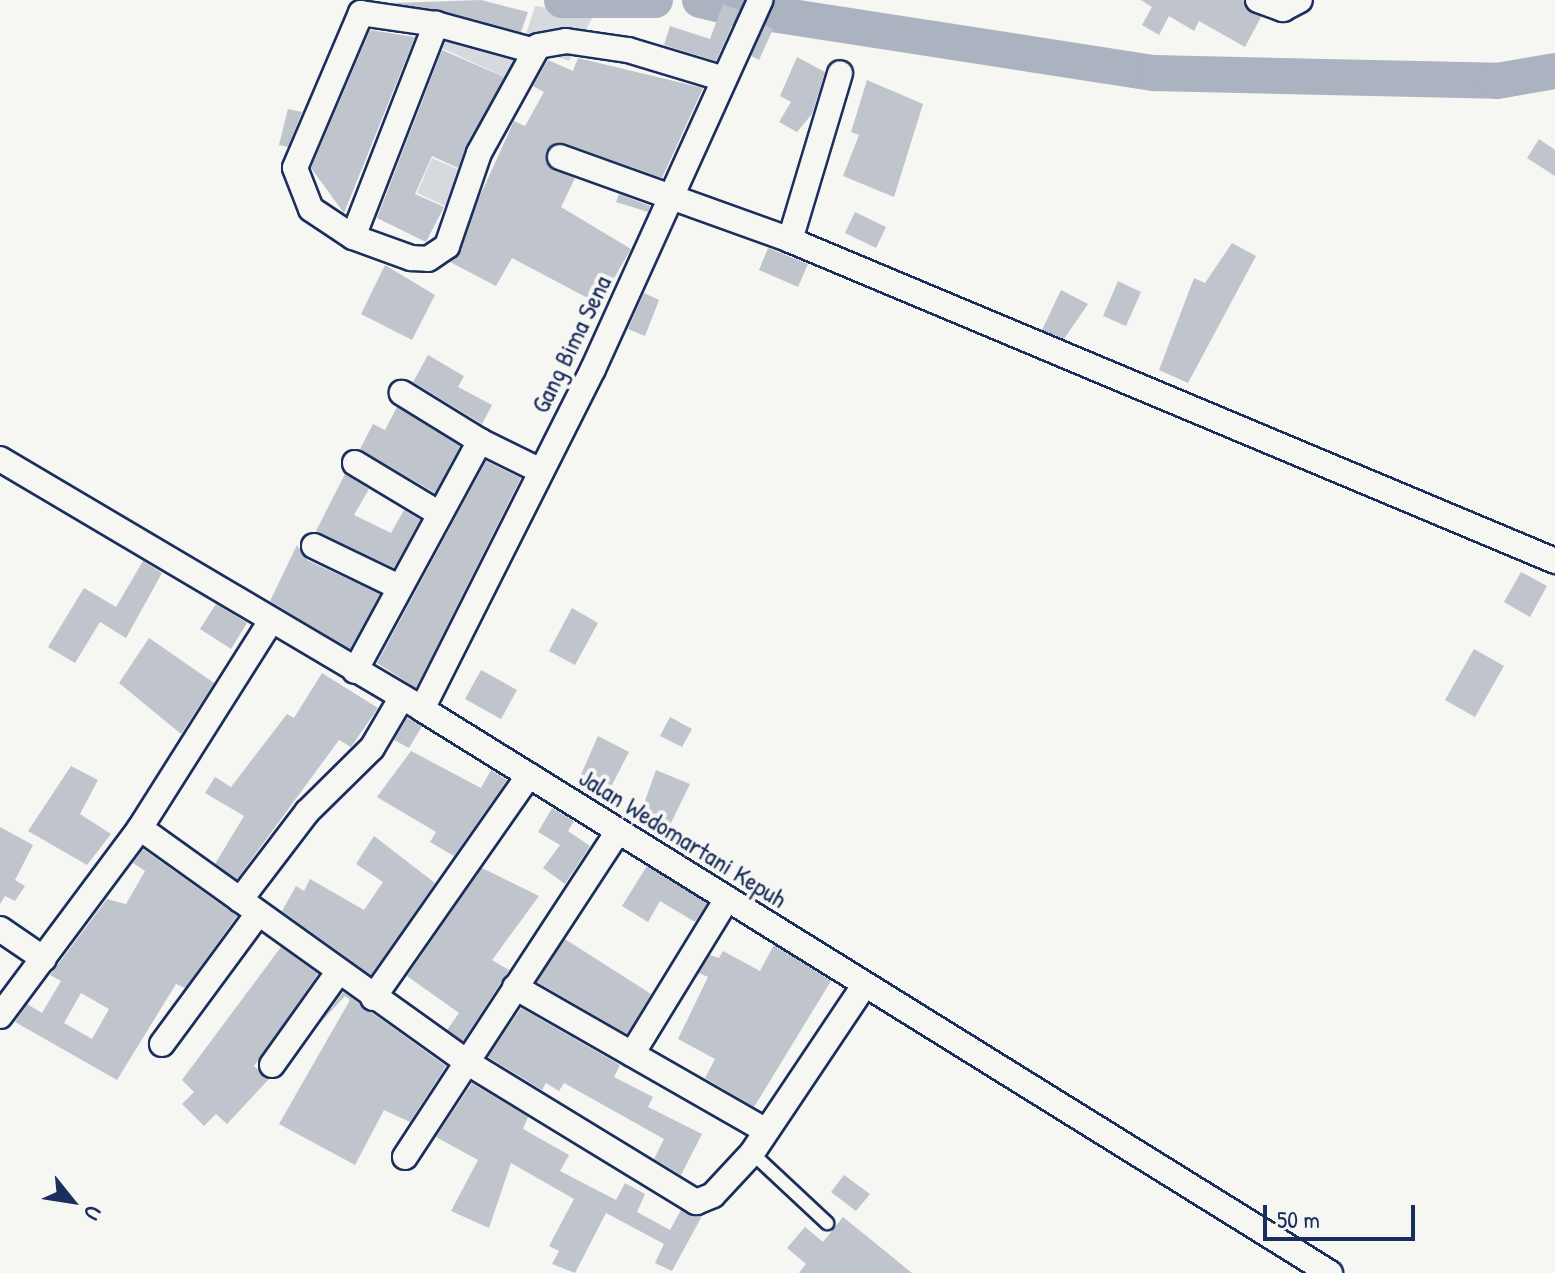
<!DOCTYPE html>
<html>
<head>
<meta charset="utf-8">
<style>
  body { margin:0 }
  #map { position:relative; width:1555px; height:1273px; overflow:hidden; background:#f6f6f2; font-family:"Patrick Hand",sans-serif }
  div>[style] { position:absolute }
  .green>* { inset:0; background:#d6d9dd }
  .river>* { height:36px; margin:-18px; padding:0 18px; transform-origin:18px; border-radius:18px; background:#abb2c0 }
  .building>* { inset:0; background:#c0c4cd }
  .roads { filter:drop-shadow(2px 0 #1b2f5e) drop-shadow(-2px 0 #1b2f5e) drop-shadow(0 2px #1b2f5e) drop-shadow(0 -2px #1b2f5e) }
  .service>* { height:12px; margin:-6px; padding:0 6px; transform-origin:6px; border-radius:6px; background:#f6f6f2 }
  .minor>* { height:24px; margin:-12px; padding:0 12px; transform-origin:12px; border-radius:12px; background:#f6f6f2 }
  span { translate:-50% -50%; white-space:nowrap; text-align:center; line-height:1.15; -webkit-text-stroke:8px #f6f6f2; paint-order:stroke }
  .street-label { font-size:26px; color:#1b2f5e }
  .north { position:absolute; left:32px; top:1161px; width:80px; height:80px; -webkit-text-stroke:6px #f6f6f2; paint-order:stroke; rotate:120deg; font-size:22px; font-weight:700; line-height:32px; text-align:center; color:#1b2f5e }
  .north::after { content:''; display:block; margin:auto; width:28px; height:36px; background:#1b2f5e; clip-path:polygon(50% 0,100% 100%,50% 72%,0 100%) }
  .scale { position:absolute; left:1263px; top:1205px; width:152px; height:36px; box-sizing:border-box; border:4px solid #1b2f5e; border-top:0; padding-left:10px; font-size:24px; line-height:28px; white-space:nowrap; color:#1b2f5e; -webkit-text-stroke:6px #f6f6f2; paint-order:stroke }
</style>
</head>
<body>
<div id="map">
  <div class="green">
    <i style="clip-path:polygon(535px 6px,594px 15px,569px 61px,523px 44px)"></i>
    <i style="clip-path:polygon(440px 28px,523px 49px,511px 80px,433px 44px)"></i>
    <i style="clip-path:polygon(432px 158px,473px 176px,458px 212px,417px 193px)"></i>
  </div>
  <div class="river">
    <i style="left:562px;top:0;width:93px"></i>
    <i style="left:700px;top:0;width:48px;rotate:13.2deg"></i>
    <i style="left:772px;top:14px;width:387px;rotate:8.8deg"></i>
    <i style="left:1154px;top:73px;width:343px;rotate:1.3deg"></i>
    <i style="left:1497px;top:81px;width:59px;rotate:-9.8deg"></i>
  </div>
  <div class="building">
    <i style="clip-path:polygon(481px 0,528px 12px,521px 32px,393px 3px)"></i>
    <i style="clip-path:polygon(1141px 0,1243px 0,1261px 17px,1245px 47px,1199px 21px,1194px 31px,1169px 16px,1159px 35px,1142px 25px,1152px 7px)"></i>
    <i style="clip-path:polygon(723px 4px,739px 10px,716px 61px,664px 45px,670px 26px,710px 39px)"></i>
    <i style="clip-path:polygon(765px 25px,773px 29px,759px 60px,751px 56px)"></i>
    <i style="clip-path:polygon(370px 30px,415px 37px,344px 213px,311px 168px)"></i>
    <i style="clip-path:polygon(442px 50px,504px 77px,458px 168px,432px 156px,415px 194px,444px 207px,426px 242px,377px 218px)"></i>
    <i style="clip-path:polygon(797px 57px,825px 72px,812px 114px,797px 132px,779px 122px,791px 102px,780px 96px)"></i>
    <i style="clip-path:polygon(578px 58px,703px 88px,662px 178px,564px 143px,546px 151px,549px 167px,575px 178px,561px 207px,631px 249px,599px 304px,512px 258px,496px 286px,450px 262px,514px 121px,525px 126px,544px 92px,533px 86px,548px 60px,573px 71px)"></i>
    <i style="clip-path:polygon(867px 80px,923px 104px,894px 197px,843px 176px,859px 135px,851px 132px)"></i>
    <i style="clip-path:polygon(288px 109px,302px 112px,288px 147px,279px 145px)"></i>
    <i style="clip-path:polygon(1539px 139px,1555px 150px,1555px 176px,1527px 158px)"></i>
    <i style="clip-path:polygon(619px 194px,650px 206px,648px 212px,616px 202px)"></i>
    <i style="clip-path:polygon(855px 212px,886px 227px,876px 248px,845px 233px)"></i>
    <i style="clip-path:polygon(1232px 243px,1256px 256px,1188px 383px,1159px 370px,1194px 278px,1205px 283px)"></i>
    <i style="clip-path:polygon(768px 248px,808px 264px,798px 287px,759px 270px)"></i>
    <i style="clip-path:polygon(385px 265px,435px 295px,412px 340px,361px 314px)"></i>
    <i style="clip-path:polygon(1118px 281px,1141px 292px,1126px 326px,1103px 316px)"></i>
    <i style="clip-path:polygon(1061px 290px,1088px 304px,1064px 339px,1042px 330px)"></i>
    <i style="clip-path:polygon(644px 293px,659px 300px,645px 336px,628px 329px)"></i>
    <i style="clip-path:polygon(428px 355px,464px 376px,458px 387px,492px 405px,482px 424px,413px 382px)"></i>
    <i style="clip-path:polygon(397px 407px,460px 446px,435px 493px,360px 449px,373px 424px,385px 430px)"></i>
    <i style="clip-path:polygon(486px 461px,521px 478px,416px 688px,377px 663px)"></i>
    <i style="clip-path:polygon(345px 474px,369px 489px,354px 515px,391px 533px,404px 510px,420px 520px,394px 568px,316px 531px)"></i>
    <i style="clip-path:polygon(297px 545px,307px 560px,380px 594px,350px 649px,270px 601px)"></i>
    <i style="clip-path:polygon(143px 561px,162px 573px,126px 638px,100px 622px,75px 663px,48px 647px,84px 588px,116px 607px)"></i>
    <i style="clip-path:polygon(1521px 572px,1547px 586px,1530px 617px,1504px 602px)"></i>
    <i style="clip-path:polygon(216px 604px,247px 623px,231px 649px,200px 629px)"></i>
    <i style="clip-path:polygon(572px 608px,598px 623px,575px 665px,549px 651px)"></i>
    <i style="clip-path:polygon(149px 638px,214px 683px,181px 734px,119px 683px)"></i>
    <i style="clip-path:polygon(1474px 649px,1504px 666px,1475px 717px,1445px 700px)"></i>
    <i style="clip-path:polygon(481px 670px,517px 690px,501px 719px,465px 699px)"></i>
    <i style="clip-path:polygon(322px 673px,378px 708px,351px 747px,339px 740px,237px 879px,215px 864px,244px 816px,205px 793px,215px 777px,231px 787px,287px 714px,294px 718px)"></i>
    <i style="clip-path:polygon(670px 717px,692px 729px,682px 747px,660px 736px)"></i>
    <i style="clip-path:polygon(407px 718px,422px 726px,409px 748px,394px 740px)"></i>
    <i style="clip-path:polygon(598px 736px,629px 752px,603px 802px,576px 786px)"></i>
    <i style="clip-path:polygon(411px 751px,481px 788px,491px 770px,507px 780px,454px 856px,430px 842px,436px 832px,377px 797px)"></i>
    <i style="clip-path:polygon(71px 766px,98px 780px,80px 814px,111px 834px,87px 865px,28px 831px)"></i>
    <i style="clip-path:polygon(656px 770px,690px 784px,669px 827px,642px 809px)"></i>
    <i style="clip-path:polygon(552px 808px,574px 821px,568px 831px,590px 846px,565px 884px,543px 868px,560px 845px,538px 832px)"></i>
    <i style="clip-path:polygon(0 827px,33px 845px,15px 880px,25px 886px,15px 901px,5px 896px,0 904px)"></i>
    <i style="clip-path:polygon(374px 836px,435px 883px,371px 975px,282px 911px,296px 886px,304px 891px,310px 879px,364px 910px,383px 882px,356px 864px)"></i>
    <i style="clip-path:polygon(evenodd,143px 849px,237px 916px,185px 988px,176px 984px,117px 1080px,15px 1022px,27px 1004px,42px 1013px,61px 981px,50px 975px,107px 899px,126px 904px,145px 871px,133px 863px,143px 849px,81px 993px,109px 1009px,92px 1039px,64px 1023px,81px 993px)"></i>
    <i style="clip-path:polygon(647px 866px,707px 903px,695px 922px,660px 901px,648px 922px,622px 906px)"></i>
    <i style="clip-path:polygon(482px 868px,539px 896px,492px 960px,509px 970px,463px 1041px,447px 1030px,459px 1013px,407px 976px)"></i>
    <i style="clip-path:polygon(565px 939px,651px 994px,627px 1034px,537px 982px)"></i>
    <i style="clip-path:polygon(774px 945px,831px 981px,754px 1107px,705px 1078px,715px 1059px,678px 1039px,708px 977px,699px 973px,710px 955px,719px 958px,723px 951px,760px 971px)"></i>
    <i style="clip-path:polygon(281px 947px,318px 974px,254px 1066px,269px 1079px,227px 1124px,216px 1114px,204px 1126px,182px 1104px,194px 1092px,182px 1080px)"></i>
    <i style="clip-path:polygon(343px 992px,446px 1066px,410px 1122px,384px 1110px,355px 1165px,279px 1124px,350px 1000px,345px 996px,321px 1022px)"></i>
    <i style="clip-path:polygon(521px 1008px,620px 1065px,614px 1077px,653px 1097px,648px 1107px,702px 1134px,681px 1175px,654px 1159px,664px 1139px,564px 1083px,559px 1091px,546px 1083px,542px 1090px,488px 1057px)"></i>
    <i style="clip-path:polygon(472px 1083px,528px 1117px,523px 1129px,569px 1155px,560px 1171px,616px 1200px,625px 1183px,645px 1194px,637px 1212px,670px 1230px,681px 1210px,702px 1216px,672px 1271px,655px 1263px,664px 1244px,606px 1213px,575px 1273px,552px 1264px,559px 1251px,549px 1246px,574px 1199px,511px 1163px,489px 1228px,451px 1211px,478px 1160px,436px 1137px)"></i>
    <i style="clip-path:polygon(844px 1175px,870px 1194px,856px 1211px,831px 1192px)"></i>
    <i style="clip-path:polygon(843px 1217px,912px 1273px,799px 1273px,806px 1264px,787px 1248px,805px 1227px,823px 1242px)"></i>
  </div>
  <div class="roads">
    <div class="service">
      <i style="left:752px;top:1153px;width:103px;rotate:43deg"></i>
    </div>
    <div class="minor">
      <i style="left:1258px;top:0;width:27px;rotate:20deg"></i>
      <i style="left:1283px;top:9px;width:19px;rotate:-28deg"></i>
      <i style="left:436px;top:24px;width:76px;rotate:-171.7deg"></i>
      <i style="left:361px;top:13px;width:168px;rotate:113.1deg"></i>
      <i style="left:295px;top:168px;width:44px;rotate:68.7deg"></i>
      <i style="left:311px;top:209px;width:50px;rotate:33.7deg"></i>
      <i style="left:353px;top:237px;width:62px;rotate:19.9deg"></i>
      <i style="left:411px;top:258px;width:17px;rotate:3deg"></i>
      <i style="left:428px;top:259px;width:23px;rotate:-34deg"></i>
      <i style="left:447px;top:246px;width:98px;rotate:-71deg"></i>
      <i style="left:479px;top:153px;width:122px;rotate:-61.1deg"></i>
      <i style="left:538px;top:46px;width:28px;rotate:-10deg"></i>
      <i style="left:566px;top:41px;width:63px;rotate:8.3deg"></i>
      <i style="left:628px;top:50px;width:97px;rotate:16.8deg"></i>
      <i style="left:560px;top:157px;width:245px;rotate:19.8deg"></i>
      <i style="left:790px;top:240px;width:830px;rotate:22.76deg"></i>
      <i style="left:353px;top:237px;width:229px;rotate:-68.7deg"></i>
      <i style="left:436px;top:24px;width:98px;rotate:15.3deg"></i>
      <i style="left:790px;top:240px;width:174px;rotate:-73.3deg"></i>
      <i style="left:480px;top:441px;width:66px;rotate:26.2deg"></i>
      <i style="left:0;top:459px;width:490px;rotate:30.6deg"></i>
      <i style="left:422px;top:709px;width:1069px;rotate:31.85deg"></i>
      <i style="left:355px;top:463px;width:99px;rotate:31deg"></i>
      <i style="left:314px;top:546px;width:94px;rotate:25.8deg"></i>
      <i style="left:355px;top:671px;width:262px;rotate:-61.5deg"></i>
      <i style="left:480px;top:441px;width:92px;rotate:-148.4deg"></i>
      <i style="left:422px;top:709px;width:381px;rotate:-63.3deg"></i>
      <i style="left:593px;top:369px;width:405px;rotate:-65.6deg"></i>
      <i style="left:140px;top:828px;width:400px;rotate:35.6deg"></i>
      <i style="left:465px;top:1061px;width:271px;rotate:31.4deg"></i>
      <i style="left:696px;top:1202px;width:18px;rotate:-22deg"></i>
      <i style="left:713px;top:1195px;width:57px;rotate:-47.1deg"></i>
      <i style="left:752px;top:1153px;width:201px;rotate:-56.2deg"></i>
      <i style="left:240px;top:900px;width:111px;rotate:-52.7deg"></i>
      <i style="left:307px;top:812px;width:91px;rotate:-44.6deg"></i>
      <i style="left:372px;top:748px;width:59px;rotate:-59.5deg"></i>
      <i style="left:0;top:929px;width:53px;rotate:34.3deg"></i>
      <i style="left:515px;top:987px;width:289px;rotate:29.8deg"></i>
      <i style="left:373px;top:998px;width:272px;rotate:-55deg"></i>
      <i style="left:0;top:1016px;width:234px;rotate:-53.3deg"></i>
      <i style="left:140px;top:828px;width:244px;rotate:-57.7deg"></i>
      <i style="left:162px;top:1044px;width:160px;rotate:-53.6deg"></i>
      <i style="left:632px;top:1054px;width:182px;rotate:-58.5deg"></i>
      <i style="left:272px;top:1065px;width:112px;rotate:-54.5deg"></i>
      <i style="left:405px;top:1157px;width:389px;rotate:-56.8deg"></i>
    </div>
  </div>
  <div class="street-label">
    <span style="left:571px;top:344px;rotate:-64deg">Gang Bima Sena</span>
    <span style="left:683px;top:838px;rotate:32deg">Jalan Wedomartani Kepuh</span>
  </div>
  <div class="north">U</div>
  <div class="scale">50 m</div>
</div>
</body>
</html>
